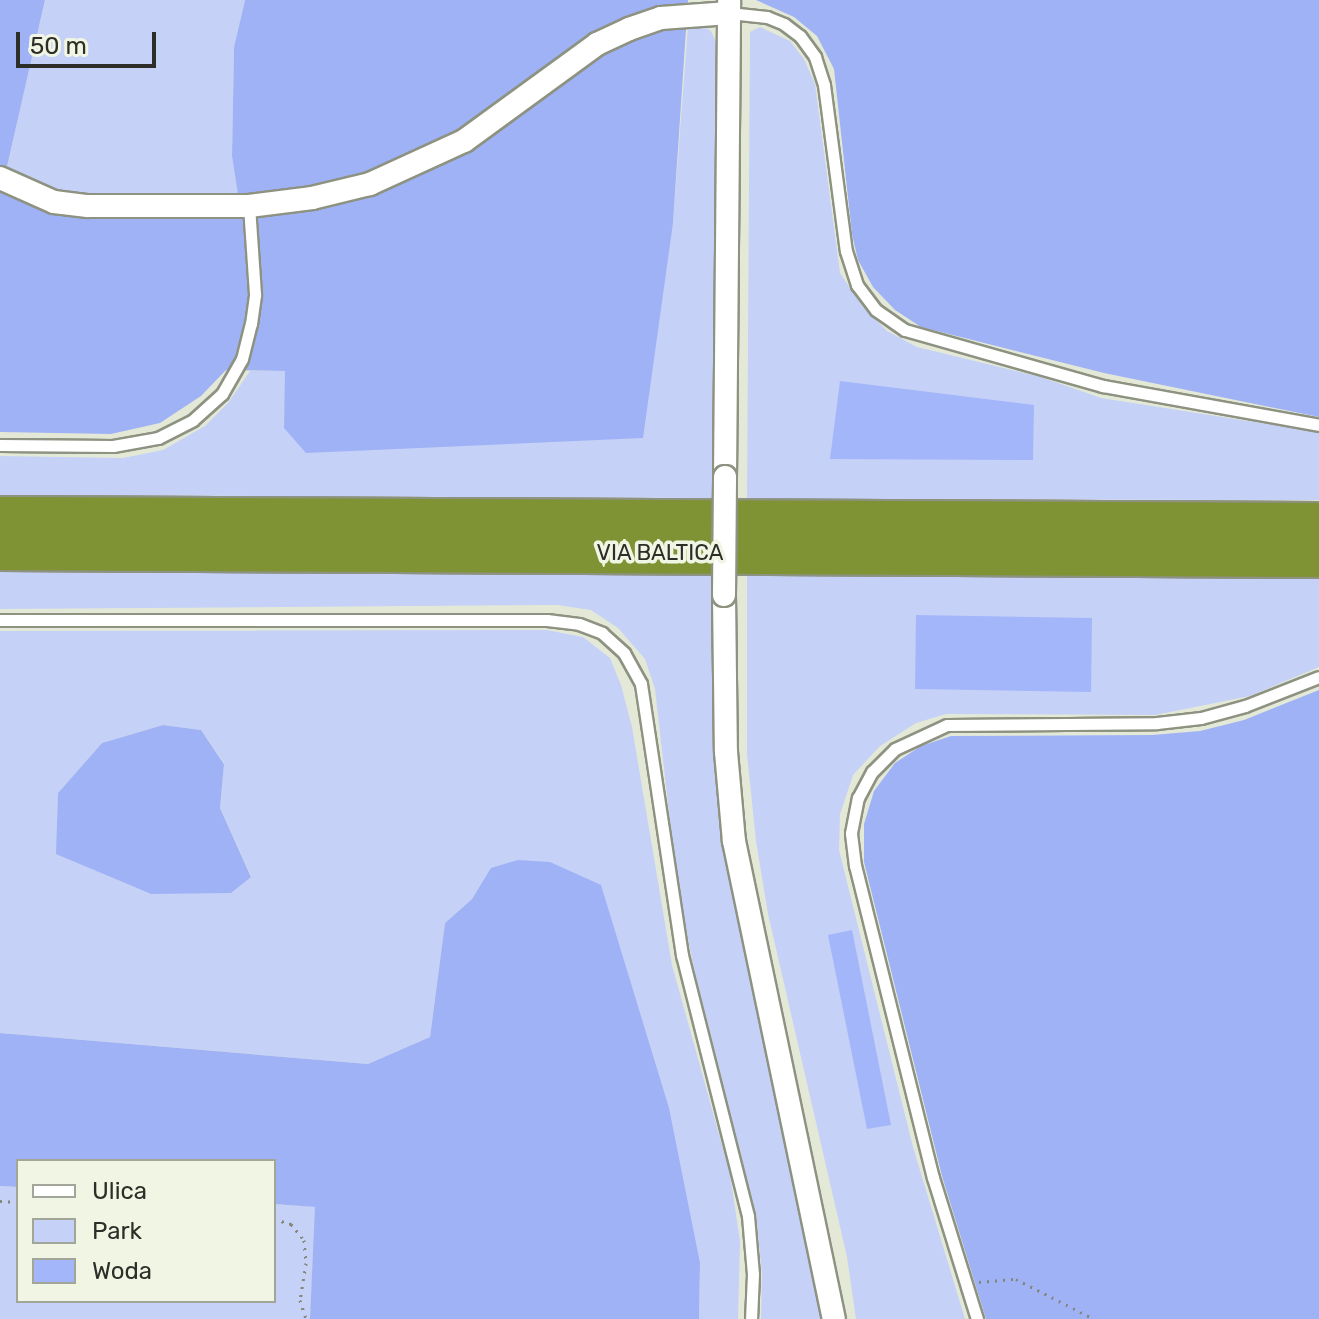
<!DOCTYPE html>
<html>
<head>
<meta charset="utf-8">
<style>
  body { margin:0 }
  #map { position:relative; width:1319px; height:1319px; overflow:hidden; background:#e4e9d7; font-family:Rubik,sans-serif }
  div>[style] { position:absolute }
  .green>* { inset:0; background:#c5d1f7 }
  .forest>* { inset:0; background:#9fb2f6 }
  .water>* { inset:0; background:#a4b6fa }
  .path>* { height:3px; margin-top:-1.5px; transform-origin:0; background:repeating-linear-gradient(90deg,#83867a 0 2px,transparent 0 8px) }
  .roads { filter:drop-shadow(2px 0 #8d9281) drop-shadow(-2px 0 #8d9281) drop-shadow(0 2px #8d9281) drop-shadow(0 -2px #8d9281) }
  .lane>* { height:11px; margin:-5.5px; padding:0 5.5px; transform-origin:5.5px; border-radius:5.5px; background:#fff }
  .street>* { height:22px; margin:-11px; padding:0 11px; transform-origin:11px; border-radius:11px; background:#fff }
  .highway>* { height:40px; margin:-20px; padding:0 20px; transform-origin:20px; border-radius:20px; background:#7f9335 }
  .bridges { filter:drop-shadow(2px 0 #8d9281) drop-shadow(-2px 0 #8d9281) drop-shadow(0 2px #8d9281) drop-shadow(0 -2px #8d9281) }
  .street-bridge>* { height:22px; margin:-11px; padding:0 11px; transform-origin:11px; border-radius:11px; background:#fff }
  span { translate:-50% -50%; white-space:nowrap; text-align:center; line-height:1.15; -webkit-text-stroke:7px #f1f6e4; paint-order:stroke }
  .street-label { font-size:22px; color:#2c2e27 }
  .legend { position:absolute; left:16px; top:1159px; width:260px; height:144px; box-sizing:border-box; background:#f1f6e4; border:2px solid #a2a698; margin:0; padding:10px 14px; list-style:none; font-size:24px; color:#2c2e27 }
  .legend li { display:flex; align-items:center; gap:16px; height:40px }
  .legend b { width:40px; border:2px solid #a2a698 }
  .scale { position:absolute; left:16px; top:32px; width:140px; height:36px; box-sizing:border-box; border:4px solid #2c2e27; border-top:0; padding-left:10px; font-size:24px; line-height:28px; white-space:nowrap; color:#2c2e27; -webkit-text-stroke:6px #f1f6e4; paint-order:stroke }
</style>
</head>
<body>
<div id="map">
  <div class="green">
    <i style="clip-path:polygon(45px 0,245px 0,234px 47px,232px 156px,239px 195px,78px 196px,34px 188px,6px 171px)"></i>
    <i style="clip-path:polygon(701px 25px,711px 31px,716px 42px,713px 498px,0 495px,0 456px,123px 458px,163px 450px,205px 426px,228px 403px,250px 371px,286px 371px,284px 428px,673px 223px,688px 26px)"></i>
    <i style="clip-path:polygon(760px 27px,790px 41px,804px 59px,815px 84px,840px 273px,863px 307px,887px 331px,917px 347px,1041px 377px,1101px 398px,1319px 432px,1319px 500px,747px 499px,750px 32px)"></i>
    <i style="clip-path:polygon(0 572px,713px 575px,714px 757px,724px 853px,824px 1319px,761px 1319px,762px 1274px,756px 1215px,693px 965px,676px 874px,655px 689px,645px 659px,618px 628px,591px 610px,557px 605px,0 609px)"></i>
    <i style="clip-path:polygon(747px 574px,1319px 576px,1319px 667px,1250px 696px,1155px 715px,946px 714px,916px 723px,880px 746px,853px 775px,840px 814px,839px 850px,913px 1147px,965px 1319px,856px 1319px,847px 1257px,768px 914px,756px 841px,747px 754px)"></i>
    <i style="clip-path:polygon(evenodd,547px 630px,583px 637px,610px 658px,621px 685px,632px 727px,672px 965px,730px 1174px,740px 1241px,738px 1319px,699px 1319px,700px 1263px,491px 869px,472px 899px,445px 923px,430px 1037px,368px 1064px,0 1033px,0 631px,547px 630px,163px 725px,201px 730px,224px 763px,220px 808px,251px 876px,151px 894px,57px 854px,58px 793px,102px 743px,163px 725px)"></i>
    <i style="clip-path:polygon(0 1186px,18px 1187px,18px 1301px,274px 1301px,274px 1204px,316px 1207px,310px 1319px,0 1319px)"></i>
  </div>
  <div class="forest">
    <i style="clip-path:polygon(0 0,45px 0,6px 171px,34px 188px,78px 196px,150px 197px,238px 194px,232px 156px,234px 47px,245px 0,688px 0,673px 223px,643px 438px,306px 453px,284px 428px,285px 371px,226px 370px,201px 396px,160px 423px,111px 434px,0 432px)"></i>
    <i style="clip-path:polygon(756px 0,1319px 0,1319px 417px,1104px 373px,921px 327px,895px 310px,873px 287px,858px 260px,852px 234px,834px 69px,817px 36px,794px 17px)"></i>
    <i style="clip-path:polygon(1319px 690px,1319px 1319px,986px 1319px,942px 1176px,864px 862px,864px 824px,874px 791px,895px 763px,921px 746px,951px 736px,1152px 735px,1200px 731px,1244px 720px)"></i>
    <i style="clip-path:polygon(163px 725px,201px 730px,224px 764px,220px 808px,251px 877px,231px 893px,151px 894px,56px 854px,58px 793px,102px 743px)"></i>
    <i style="clip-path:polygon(518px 860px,550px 862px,601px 885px,669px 1108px,700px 1263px,699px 1319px,310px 1319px,315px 1207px,274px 1204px,274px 1161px,18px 1161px,18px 1187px,0 1186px,0 1033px,368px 1064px,430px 1037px,445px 923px,472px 899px,491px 868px)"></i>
  </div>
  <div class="water">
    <i style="clip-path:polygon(840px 381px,1034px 405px,1033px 460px,830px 459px)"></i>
    <i style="clip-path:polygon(916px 615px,1092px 618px,1091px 692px,915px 689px)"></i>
    <i style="clip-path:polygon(852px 930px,891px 1125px,867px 1129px,828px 935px)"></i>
  </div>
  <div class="path">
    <i style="left:0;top:1201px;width:18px;rotate:3deg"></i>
    <i style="left:274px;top:1219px;width:18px;rotate:16deg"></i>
    <i style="left:291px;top:1224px;width:21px;rotate:51deg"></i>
    <i style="left:304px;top:1240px;width:23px;rotate:85deg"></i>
    <i style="left:306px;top:1263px;width:37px;rotate:99deg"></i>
    <i style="left:300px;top:1300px;width:20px;rotate:72deg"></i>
    <i style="left:979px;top:1282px;width:37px;rotate:-5deg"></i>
    <i style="left:1016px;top:1279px;width:88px;rotate:27.1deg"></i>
  </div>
  <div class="roads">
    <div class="lane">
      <i style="left:729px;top:13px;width:38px;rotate:6deg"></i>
      <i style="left:767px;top:17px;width:18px;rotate:22deg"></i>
      <i style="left:784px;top:24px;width:20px;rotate:37deg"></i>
      <i style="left:800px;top:36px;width:26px;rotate:54deg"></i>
      <i style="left:815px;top:57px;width:29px;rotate:72deg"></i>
      <i style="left:824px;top:85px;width:167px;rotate:82.5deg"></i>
      <i style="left:846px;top:251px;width:36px;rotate:72deg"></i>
      <i style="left:857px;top:285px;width:31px;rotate:53deg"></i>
      <i style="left:876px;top:310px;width:35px;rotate:35deg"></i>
      <i style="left:905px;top:330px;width:206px;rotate:15.8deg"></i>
      <i style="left:1103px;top:386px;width:219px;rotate:10.2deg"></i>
      <i style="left:0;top:445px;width:113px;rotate:0.5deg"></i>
      <i style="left:113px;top:446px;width:46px;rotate:-10.1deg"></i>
      <i style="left:158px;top:438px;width:39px;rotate:-27deg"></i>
      <i style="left:193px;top:420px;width:39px;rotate:-42deg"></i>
      <i style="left:222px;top:394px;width:40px;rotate:-60.3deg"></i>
      <i style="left:242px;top:359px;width:36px;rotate:-76deg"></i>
      <i style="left:251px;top:324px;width:30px;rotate:-82deg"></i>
      <i style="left:255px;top:294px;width:88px;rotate:-93.9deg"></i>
      <i style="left:0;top:620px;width:547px"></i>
      <i style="left:547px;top:620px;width:32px;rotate:7deg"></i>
      <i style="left:579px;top:624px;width:25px;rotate:21deg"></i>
      <i style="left:602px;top:633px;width:30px;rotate:42deg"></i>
      <i style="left:624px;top:653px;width:35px;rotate:61deg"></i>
      <i style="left:641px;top:684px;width:274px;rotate:81.4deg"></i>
      <i style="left:682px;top:955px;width:269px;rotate:75.8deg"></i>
      <i style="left:748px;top:1216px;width:58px;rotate:85.1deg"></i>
      <i style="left:753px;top:1274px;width:45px;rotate:92.5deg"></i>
      <i style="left:977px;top:1319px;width:148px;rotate:-107.3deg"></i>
      <i style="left:933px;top:1178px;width:322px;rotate:-104deg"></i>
      <i style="left:855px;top:866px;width:33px;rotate:-97deg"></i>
      <i style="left:851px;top:833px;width:36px;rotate:-79deg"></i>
      <i style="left:858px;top:798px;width:30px;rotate:-62deg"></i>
      <i style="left:872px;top:772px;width:33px;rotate:-45deg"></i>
      <i style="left:895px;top:749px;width:57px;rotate:-24.8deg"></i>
      <i style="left:947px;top:725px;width:210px;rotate:-0.5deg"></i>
      <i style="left:1157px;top:723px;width:44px;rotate:-6.5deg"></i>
      <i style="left:1201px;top:718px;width:46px;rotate:-15.3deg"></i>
      <i style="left:1245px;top:706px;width:79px;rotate:-21.4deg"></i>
    </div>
    <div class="street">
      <i style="left:0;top:178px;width:59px;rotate:24deg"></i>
      <i style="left:54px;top:202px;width:34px;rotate:7deg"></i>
      <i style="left:88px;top:206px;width:161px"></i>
      <i style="left:249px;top:206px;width:64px;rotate:-7.2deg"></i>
      <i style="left:312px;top:198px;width:60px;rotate:-13.6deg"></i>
      <i style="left:370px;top:184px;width:103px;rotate:-24.6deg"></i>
      <i style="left:464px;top:141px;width:165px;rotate:-36.1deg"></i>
      <i style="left:597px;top:44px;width:35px;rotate:-25deg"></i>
      <i style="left:629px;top:29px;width:34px;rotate:-19deg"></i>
      <i style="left:661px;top:18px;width:68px;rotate:-4.2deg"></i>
      <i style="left:725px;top:477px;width:476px;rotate:-89.5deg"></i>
      <i style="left:724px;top:595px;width:157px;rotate:89.3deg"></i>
      <i style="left:726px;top:752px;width:89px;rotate:84.9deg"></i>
      <i style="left:734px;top:841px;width:488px;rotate:78.2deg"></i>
    </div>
    <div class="highway">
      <i style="left:0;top:517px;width:1319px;rotate:0.26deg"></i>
      <i style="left:0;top:550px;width:1319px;rotate:0.3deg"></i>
    </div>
  </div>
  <div class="bridges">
    <div class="street-bridge">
      <i style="left:724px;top:595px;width:118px;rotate:-89.5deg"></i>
    </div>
  </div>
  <div class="street-label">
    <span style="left:660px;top:553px">VIA BALTICA</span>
  </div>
  <ul class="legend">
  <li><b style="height:10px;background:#fff"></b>Ulica</li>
  <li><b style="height:22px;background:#c5d1f7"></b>Park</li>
  <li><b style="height:22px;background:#a4b6fa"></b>Woda</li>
  </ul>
  <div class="scale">50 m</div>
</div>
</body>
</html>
